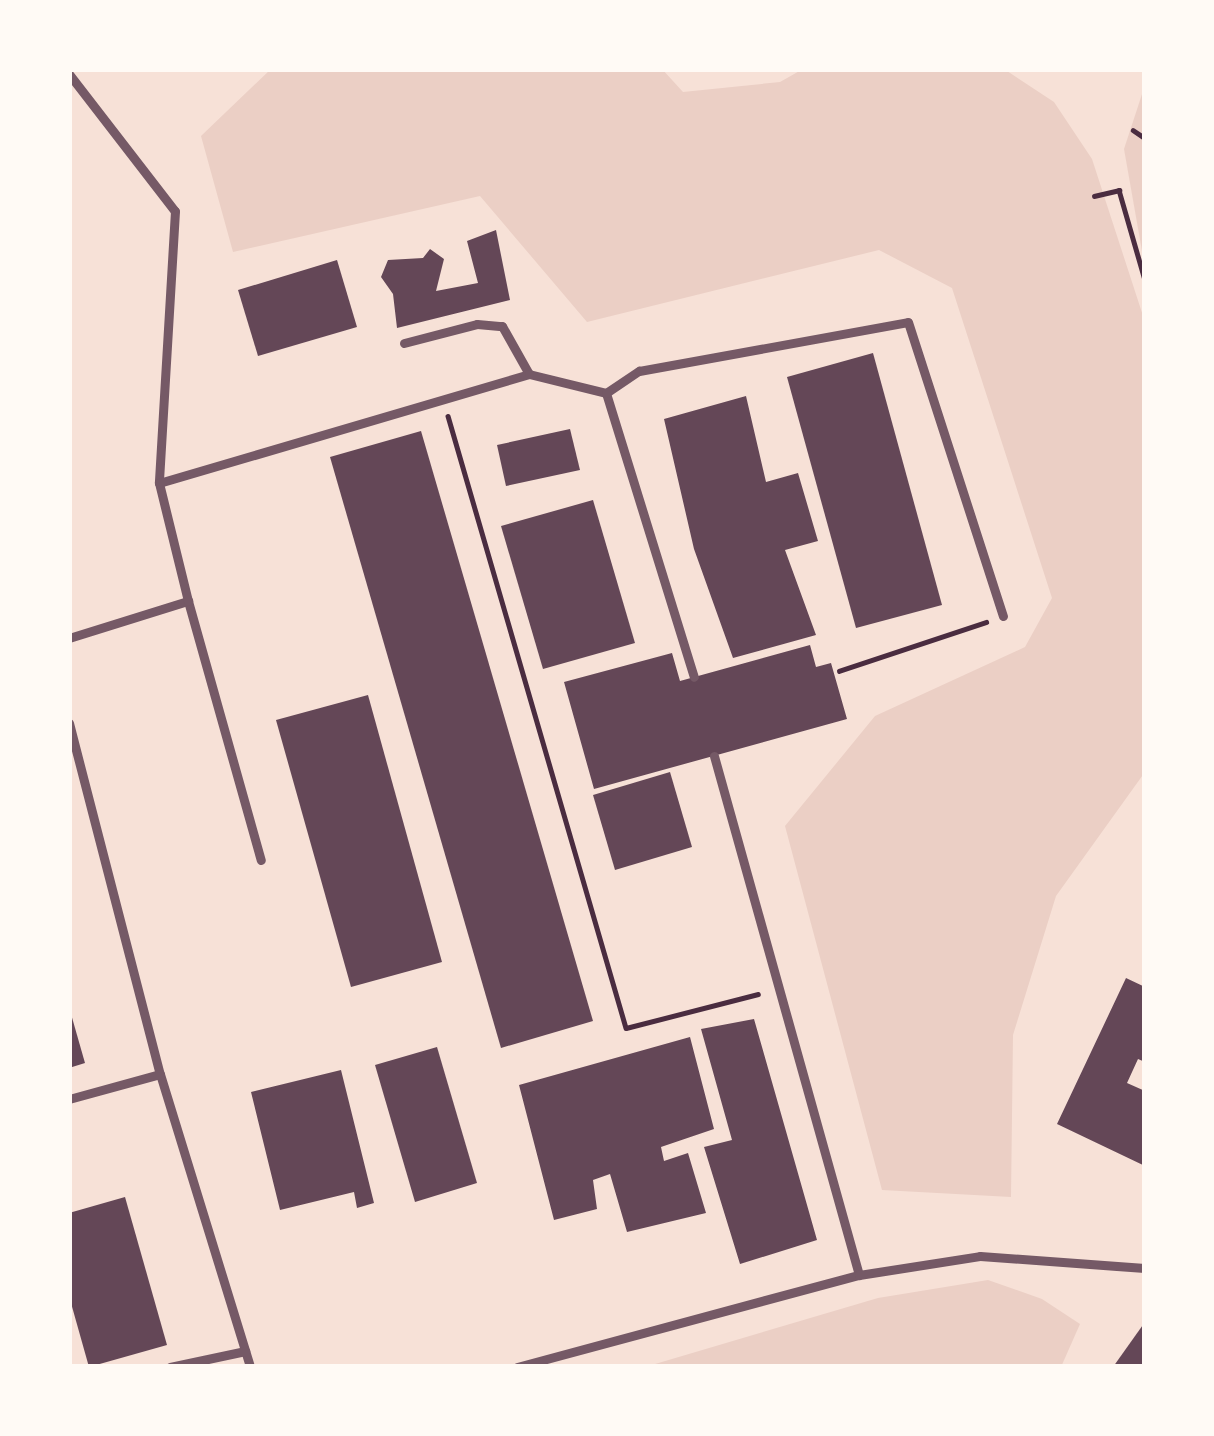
<!DOCTYPE html>
<html>
<head>
<meta charset="utf-8">
<style>
  body { margin:0 }
  #map { position:relative; width:1214px; height:1436px; overflow:hidden; background:#f7e1d7; font-family:"Asap Condensed",sans-serif }
  div>[style] { position:absolute }
  .green>* { inset:0; background:#ebcfc5 }
  .building>* { inset:0; background:#644757 }
  .path>* { height:4.5px; margin:-2.25px; padding:0 2.25px; transform-origin:2.25px; border-radius:2.25px; background:#4a2c40 }
  .service>* { height:9px; margin:-4.5px; padding:0 4.5px; transform-origin:4.5px; border-radius:4.5px; background:#755966 }
  span { translate:-50% -50%; white-space:nowrap; text-align:center; line-height:1.15; -webkit-text-stroke:9px #fffaf5; paint-order:stroke }
  .frame { position:absolute; inset:0; border:72px solid #fffaf5; pointer-events:none }
</style>
</head>
<body>
<div id="map">
  <div class="green">
    <i style="clip-path:polygon(271px 69px,662px 69px,683px 92px,780px 82px,803px 69px,1004px 69px,1054px 102px,1092px 159px,1145px 322px,1145px 772px,1056px 896px,1013px 1035px,1011px 1197px,882px 1190px,785px 826px,875px 716px,1025px 647px,1052px 598px,952px 288px,879px 250px,587px 322px,480px 196px,233px 252px,201px 136px)"></i>
    <i style="clip-path:polygon(1145px 85px,1145px 268px,1124px 149px)"></i>
    <i style="clip-path:polygon(988px 1280px,1042px 1299px,1080px 1324px,1061px 1367px,645px 1367px,878px 1298px)"></i>
  </div>
  <div class="building">
    <i style="clip-path:polygon(496px 230px,510px 300px,397px 328px,393px 294px,381px 277px,388px 260px,423px 258px,430px 249px,444px 259px,436px 291px,478px 283px,467px 241px)"></i>
    <i style="clip-path:polygon(337px 260px,357px 327px,258px 356px,238px 290px)"></i>
    <i style="clip-path:polygon(873px 353px,942px 605px,856px 628px,787px 377px)"></i>
    <i style="clip-path:polygon(746px 396px,766px 482px,798px 473px,818px 541px,785px 550px,816px 635px,733px 658px,694px 549px,664px 419px)"></i>
    <i style="clip-path:polygon(570px 429px,580px 470px,506px 486px,497px 445px)"></i>
    <i style="clip-path:polygon(421px 431px,593px 1021px,501px 1048px,330px 457px)"></i>
    <i style="clip-path:polygon(593px 500px,635px 643px,543px 669px,501px 526px)"></i>
    <i style="clip-path:polygon(810px 645px,816px 667px,831px 663px,847px 719px,594px 789px,564px 682px,672px 653px,680px 681px)"></i>
    <i style="clip-path:polygon(368px 695px,442px 962px,351px 987px,276px 720px)"></i>
    <i style="clip-path:polygon(670px 772px,692px 847px,615px 870px,593px 795px)"></i>
    <i style="clip-path:polygon(1126px 978px,1145px 987px,1145px 1062px,1138px 1059px,1127px 1083px,1145px 1091px,1145px 1166px,1057px 1124px)"></i>
    <i style="clip-path:polygon(69px 1007px,85px 1063px,69px 1068px)"></i>
    <i style="clip-path:polygon(754px 1019px,817px 1240px,740px 1264px,704px 1147px,732px 1140px,701px 1029px)"></i>
    <i style="clip-path:polygon(690px 1037px,714px 1129px,661px 1147px,664px 1161px,688px 1153px,706px 1213px,627px 1232px,610px 1174px,593px 1180px,597px 1209px,554px 1220px,519px 1085px)"></i>
    <i style="clip-path:polygon(437px 1047px,477px 1183px,415px 1202px,375px 1065px)"></i>
    <i style="clip-path:polygon(341px 1070px,374px 1203px,357px 1208px,354px 1192px,280px 1210px,251px 1092px)"></i>
    <i style="clip-path:polygon(125px 1197px,167px 1345px,89px 1367px,69px 1296px,69px 1213px)"></i>
    <i style="clip-path:polygon(1145px 1322px,1145px 1367px,1113px 1367px)"></i>
  </div>
  <div class="path">
    <i style="left:1133px;top:130px;width:14px;rotate:34deg"></i>
    <i style="left:1094px;top:196px;width:26px;rotate:-13deg"></i>
    <i style="left:1119px;top:190px;width:94px;rotate:73.9deg"></i>
    <i style="left:448px;top:416px;width:637px;rotate:73.78deg"></i>
    <i style="left:626px;top:1028px;width:136px;rotate:-14.4deg"></i>
    <i style="left:839px;top:671px;width:155px;rotate:-18.4deg"></i>
  </div>
  <div class="service">
    <i style="left:69px;top:74px;width:173px;rotate:52.3deg"></i>
    <i style="left:175px;top:211px;width:272px;rotate:93.4deg"></i>
    <i style="left:404px;top:343px;width:75px;rotate:-14.6deg"></i>
    <i style="left:477px;top:324px;width:25px;rotate:5deg"></i>
    <i style="left:502px;top:326px;width:55px;rotate:60.6deg"></i>
    <i style="left:606px;top:393px;width:297px;rotate:72.8deg"></i>
    <i style="left:188px;top:601px;width:269px;rotate:74.3deg"></i>
    <i style="left:69px;top:638px;width:125px;rotate:-17.3deg"></i>
    <i style="left:188px;top:601px;width:122px;rotate:-103.8deg"></i>
    <i style="left:159px;top:483px;width:386px;rotate:-16.4deg"></i>
    <i style="left:529px;top:374px;width:79px;rotate:13.9deg"></i>
    <i style="left:606px;top:393px;width:40px;rotate:-34deg"></i>
    <i style="left:639px;top:371px;width:273px;rotate:-10.3deg"></i>
    <i style="left:908px;top:322px;width:309px;rotate:72.1deg"></i>
    <i style="left:69px;top:723px;width:363px;rotate:75.5deg"></i>
    <i style="left:160px;top:1074px;width:307px;rotate:72.9deg"></i>
    <i style="left:714px;top:756px;width:539px;rotate:74.39deg"></i>
    <i style="left:69px;top:1099px;width:94px;rotate:-15.4deg"></i>
    <i style="left:170px;top:1367px;width:77px;rotate:-12deg"></i>
    <i style="left:517px;top:1367px;width:354px;rotate:-15.1deg"></i>
    <i style="left:859px;top:1275px;width:122px;rotate:-8.9deg"></i>
    <i style="left:980px;top:1256px;width:165px;rotate:4.2deg"></i>
  </div>
  <div class="frame"></div>
</div>
</body>
</html>
